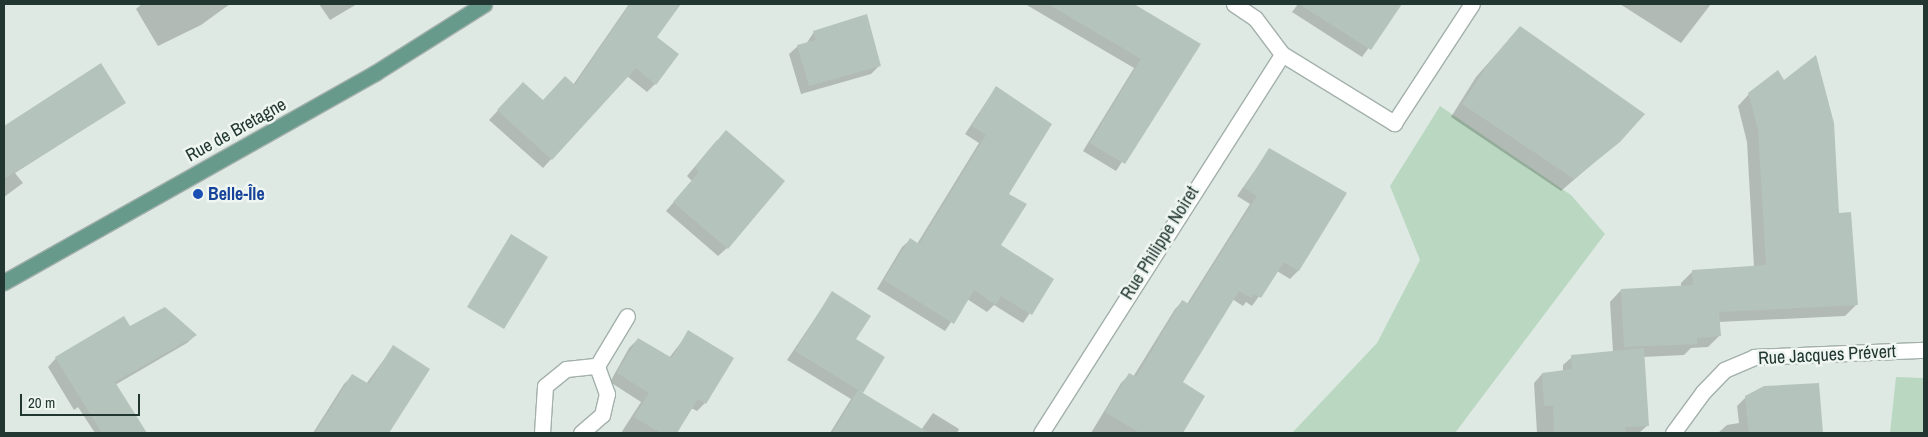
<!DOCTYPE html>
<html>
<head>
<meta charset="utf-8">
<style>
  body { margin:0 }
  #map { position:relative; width:1928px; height:437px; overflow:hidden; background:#dfe9e4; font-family:"Archivo Narrow",sans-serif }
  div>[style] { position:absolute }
  .green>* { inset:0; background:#bad8c1 }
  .shadow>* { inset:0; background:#0003 }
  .building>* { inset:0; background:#b5c3bd }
  .roads { filter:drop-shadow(1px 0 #a3b0ab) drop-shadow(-1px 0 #a3b0ab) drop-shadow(0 1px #a3b0ab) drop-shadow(0 -1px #a3b0ab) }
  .minor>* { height:15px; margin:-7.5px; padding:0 7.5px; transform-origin:7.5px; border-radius:7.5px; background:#fff }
  .major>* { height:15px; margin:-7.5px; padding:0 7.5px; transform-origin:7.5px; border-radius:7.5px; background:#689a8c }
  .dots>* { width:14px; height:14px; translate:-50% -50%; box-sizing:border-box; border:2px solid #eff6f2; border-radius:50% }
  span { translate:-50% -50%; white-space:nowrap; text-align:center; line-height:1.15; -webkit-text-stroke:5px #eff6f2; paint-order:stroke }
  .street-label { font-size:18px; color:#223731 }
  .transit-label { font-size:18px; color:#164399; font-weight:700 }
  .left { translate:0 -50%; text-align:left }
  .frame { position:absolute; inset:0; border:5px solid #223731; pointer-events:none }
  .scale { position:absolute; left:20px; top:394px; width:120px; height:22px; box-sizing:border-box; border:2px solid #223731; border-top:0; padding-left:6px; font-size:15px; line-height:18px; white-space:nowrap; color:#223731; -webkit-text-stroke:4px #eff6f2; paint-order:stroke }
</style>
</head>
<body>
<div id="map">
  <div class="green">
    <i style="clip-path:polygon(1440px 106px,1571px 195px,1605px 234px,1455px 433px,1292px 433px,1377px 343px,1420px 260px,1390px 186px)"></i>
    <i style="clip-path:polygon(1896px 377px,1924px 378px,1924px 433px,1890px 433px)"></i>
  </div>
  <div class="shadow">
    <i style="clip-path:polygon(142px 4px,230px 4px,201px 25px,158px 46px,136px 9px)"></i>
    <i style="clip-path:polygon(319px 4px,357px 4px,330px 20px)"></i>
    <i style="clip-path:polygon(629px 4px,680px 4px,656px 38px,655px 84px,647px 92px,627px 76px,543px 168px,489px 120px,515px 92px,543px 102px,573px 85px)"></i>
    <i style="clip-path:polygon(1025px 4px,1130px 4px,1199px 45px,1116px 171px,1083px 151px,1134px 68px)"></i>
    <i style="clip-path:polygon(1298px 4px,1401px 4px,1362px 57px,1292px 12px)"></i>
    <i style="clip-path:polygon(1620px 4px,1711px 4px,1681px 43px)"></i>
    <i style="clip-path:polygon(1520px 27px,1619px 141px,1561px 191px,1451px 117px,1476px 77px)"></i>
    <i style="clip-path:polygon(814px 32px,880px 65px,871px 74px,801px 94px,789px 54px,798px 46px,806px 44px)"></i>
    <i style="clip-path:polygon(996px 87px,1008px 194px,999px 245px,1053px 280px,1023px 323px,994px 305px,987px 312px,967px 299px,945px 331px,877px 289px,902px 247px,910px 240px,917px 244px,979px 143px,965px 134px)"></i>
    <i style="clip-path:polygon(1749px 94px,1838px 215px,1857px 304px,1845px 316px,1718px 322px,1720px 335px,1708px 347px,1691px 348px,1684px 355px,1643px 357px,1648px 425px,1639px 433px,1537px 433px,1534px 383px,1542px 374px,1563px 372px,1563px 365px,1572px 357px,1613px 352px,1610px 302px,1621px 290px,1681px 287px,1681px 283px,1693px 271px,1754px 267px,1747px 142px,1738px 106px)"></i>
    <i style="clip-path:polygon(125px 103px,15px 173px,23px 183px,4px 197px,4px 131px)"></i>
    <i style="clip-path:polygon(717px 140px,727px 248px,718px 256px,666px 211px,692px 181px,687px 176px)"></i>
    <i style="clip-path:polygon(1269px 150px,1345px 193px,1298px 271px,1290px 279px,1277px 271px,1252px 306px,1246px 302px,1243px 306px,1232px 299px,1181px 382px,1203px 397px,1181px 433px,1091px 433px,1121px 383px,1129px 375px,1133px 377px,1175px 309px,1183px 301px,1187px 304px,1250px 204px,1237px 196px)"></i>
    <i style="clip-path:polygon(832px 293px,854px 339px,860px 393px,911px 424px,906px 433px,830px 433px,851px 399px,787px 360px)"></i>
    <i style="clip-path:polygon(130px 328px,196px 335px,187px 343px,115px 385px,145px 433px,95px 433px,78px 407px,74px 410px,48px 367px,56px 358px)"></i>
    <i style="clip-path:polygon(689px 332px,705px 403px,697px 411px,691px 408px,675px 433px,621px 433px,641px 402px,610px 382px,629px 348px,638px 339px,669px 358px)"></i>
    <i style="clip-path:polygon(393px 347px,388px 432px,313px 433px,344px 384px,353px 375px,366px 384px)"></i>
    <i style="clip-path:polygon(1818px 385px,1821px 433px,1718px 433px,1727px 425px,1739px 423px,1737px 406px,1746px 397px)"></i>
    <i style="clip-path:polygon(933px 413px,959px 429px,957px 433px,919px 433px)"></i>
  </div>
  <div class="building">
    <i style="clip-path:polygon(630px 4px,681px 4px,657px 37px,679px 54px,656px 85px,636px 68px,552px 160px,497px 110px,523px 82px,543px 100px,565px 76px,575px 85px)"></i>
    <i style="clip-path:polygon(1048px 4px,1134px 4px,1201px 44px,1125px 164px,1090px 143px,1141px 59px)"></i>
    <i style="clip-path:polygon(1299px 4px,1402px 4px,1371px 50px)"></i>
    <i style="clip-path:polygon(867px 14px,881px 66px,809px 86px,797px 45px,816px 40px,813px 31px)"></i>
    <i style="clip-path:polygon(1520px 26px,1645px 114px,1620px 142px,1574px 179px,1462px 104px,1488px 64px)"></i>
    <i style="clip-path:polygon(1816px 55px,1834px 123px,1839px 213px,1851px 212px,1858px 305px,1719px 312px,1721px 336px,1697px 338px,1697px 344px,1624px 347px,1621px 289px,1693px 285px,1692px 270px,1766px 265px,1758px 129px,1748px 93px,1778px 70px,1784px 80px)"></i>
    <i style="clip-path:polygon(101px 63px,126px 103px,4px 179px,4px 126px)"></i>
    <i style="clip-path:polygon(996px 86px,1052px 124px,1009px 194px,1027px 204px,1001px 245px,1054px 279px,1032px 315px,1001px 296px,996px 305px,974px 290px,954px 324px,884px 280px,910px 238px,919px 244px,986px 135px,972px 126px)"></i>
    <i style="clip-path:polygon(726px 130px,785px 181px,728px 249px,673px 202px,699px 172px,695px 167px)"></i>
    <i style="clip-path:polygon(1269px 148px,1347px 193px,1299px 271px,1284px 262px,1261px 298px,1254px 294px,1252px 298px,1239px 291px,1183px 382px,1205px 396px,1183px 433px,1140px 433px,1105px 412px,1129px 373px,1136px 377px,1182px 300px,1189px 304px,1257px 196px,1244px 188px)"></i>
    <i style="clip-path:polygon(511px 234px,548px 257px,504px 329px,467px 307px)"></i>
    <i style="clip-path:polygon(832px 291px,871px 316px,856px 339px,885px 357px,863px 393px,795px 351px)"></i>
    <i style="clip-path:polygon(165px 307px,197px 335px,115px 382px,147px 433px,102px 433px,55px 357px,124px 316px,130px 326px)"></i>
    <i style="clip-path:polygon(688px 330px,734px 358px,706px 404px,698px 399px,677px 433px,661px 433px,634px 417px,649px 393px,617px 373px,638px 338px,672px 358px)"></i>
    <i style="clip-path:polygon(393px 345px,430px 369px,389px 433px,315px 433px,352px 374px,369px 384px)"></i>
    <i style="clip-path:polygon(1644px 348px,1649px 426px,1625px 427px,1626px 433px,1554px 433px,1553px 406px,1544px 406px,1542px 373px,1572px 369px,1571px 355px)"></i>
    <i style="clip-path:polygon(1819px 383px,1823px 433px,1749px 433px,1745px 396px,1764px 386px)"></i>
    <i style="clip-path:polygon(858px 390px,929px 433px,832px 433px)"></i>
  </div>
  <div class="roads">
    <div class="minor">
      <i style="left:1234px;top:4px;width:25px;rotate:34deg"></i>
      <i style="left:1255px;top:18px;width:45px;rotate:53.1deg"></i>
      <i style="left:542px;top:433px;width:47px;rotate:-86.3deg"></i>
      <i style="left:545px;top:386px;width:27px;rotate:-39deg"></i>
      <i style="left:566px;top:369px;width:31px;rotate:-6deg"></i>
      <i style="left:597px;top:366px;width:58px;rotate:-59deg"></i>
      <i style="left:581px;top:433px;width:28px;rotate:-41deg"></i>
      <i style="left:602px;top:415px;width:22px;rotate:-77deg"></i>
      <i style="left:607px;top:394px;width:30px;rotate:-110deg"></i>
      <i style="left:1041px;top:433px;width:449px;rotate:-57.5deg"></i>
      <i style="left:1282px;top:54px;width:132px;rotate:31.6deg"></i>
      <i style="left:1394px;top:123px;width:142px;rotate:-56.8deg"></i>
      <i style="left:1673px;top:433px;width:51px;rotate:-53.8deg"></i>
      <i style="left:1703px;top:392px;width:30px;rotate:-46deg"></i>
      <i style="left:1724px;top:370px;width:33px;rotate:-23deg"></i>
      <i style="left:1754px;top:357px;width:170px;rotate:-2.4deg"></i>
    </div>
    <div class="major">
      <i style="left:4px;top:282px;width:426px;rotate:-29.4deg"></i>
      <i style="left:375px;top:73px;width:129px;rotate:-32.3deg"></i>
    </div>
  </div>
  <div class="dots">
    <i style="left:198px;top:194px;background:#1a4fb4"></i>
  </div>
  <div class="street-label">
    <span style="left:236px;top:130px;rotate:-29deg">Rue de Bretagne</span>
    <span style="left:1160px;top:243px;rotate:-58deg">Rue Philippe Noiret</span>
    <span style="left:1827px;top:355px;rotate:-3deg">Rue Jacques Prévert</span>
  </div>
  <div class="transit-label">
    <span class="left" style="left:208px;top:194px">Belle-Île</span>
  </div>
  <div class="frame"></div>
  <div class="scale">20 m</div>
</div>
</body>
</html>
